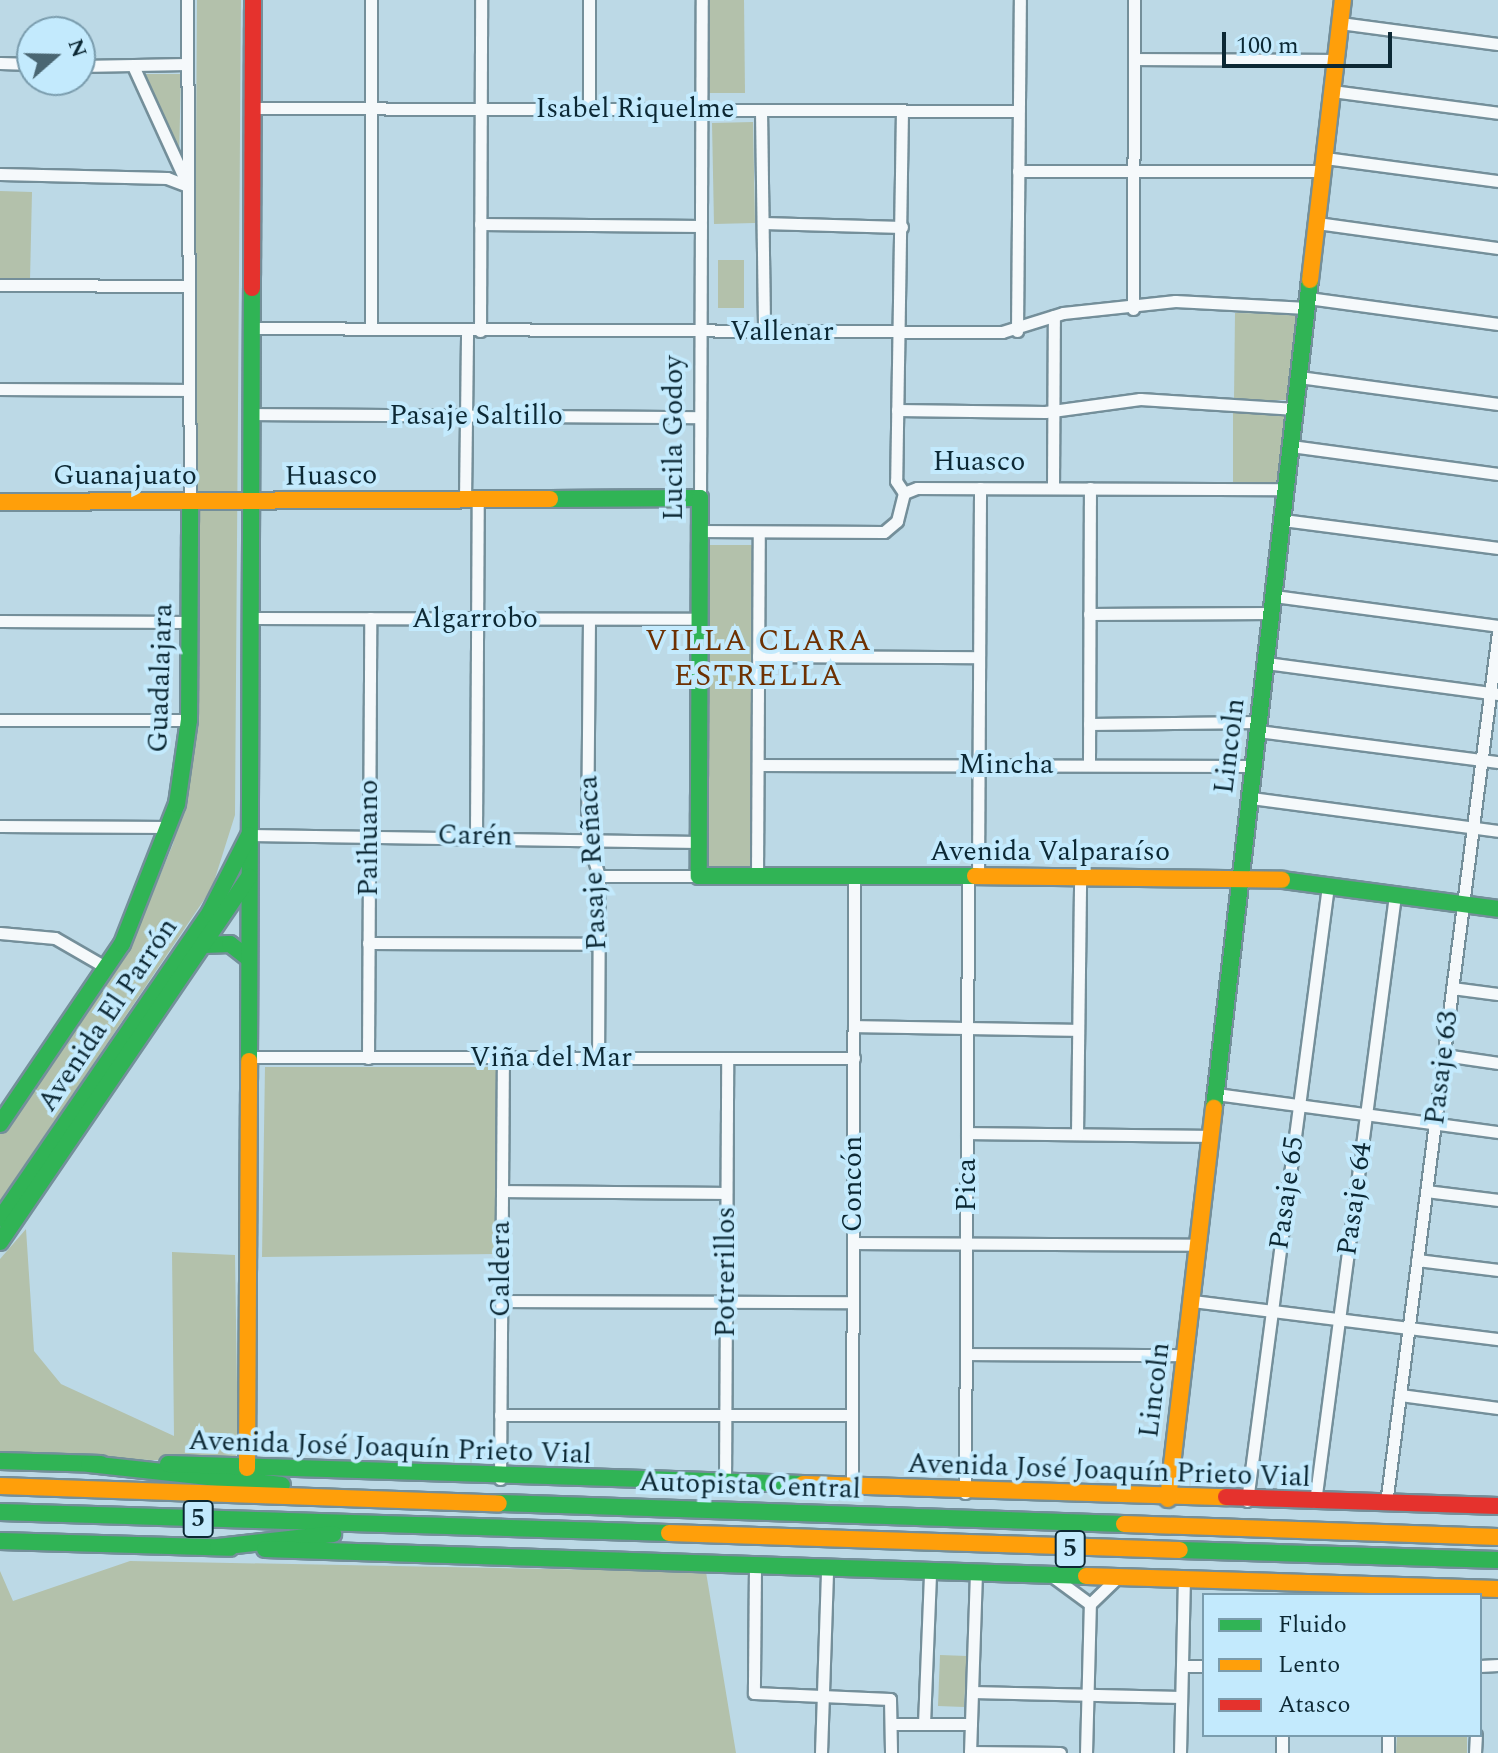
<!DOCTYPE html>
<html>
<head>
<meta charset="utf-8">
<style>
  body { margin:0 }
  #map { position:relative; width:1498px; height:1753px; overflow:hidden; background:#bcd9e6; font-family:Spectral,serif }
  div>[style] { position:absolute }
  .green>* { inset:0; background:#b3c1ab }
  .roads { filter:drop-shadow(2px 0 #748f9a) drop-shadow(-2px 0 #748f9a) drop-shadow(0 2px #748f9a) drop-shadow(0 -2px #748f9a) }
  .street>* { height:11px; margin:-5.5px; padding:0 5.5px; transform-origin:5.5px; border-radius:5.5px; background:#f5f9fb }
  .fast>* { height:16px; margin:-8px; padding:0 8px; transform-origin:8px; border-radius:8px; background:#30b455 }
  .slow>* { height:16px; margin:-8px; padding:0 8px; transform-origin:8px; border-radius:8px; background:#ff9f0a }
  .jam>* { height:16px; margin:-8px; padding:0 8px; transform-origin:8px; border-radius:8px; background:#e5322d }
  span { translate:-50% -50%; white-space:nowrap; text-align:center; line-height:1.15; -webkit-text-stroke:8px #c3eafd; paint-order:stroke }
  .shield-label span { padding:2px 6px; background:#c3eafd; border:2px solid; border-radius:6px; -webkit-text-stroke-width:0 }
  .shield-label { font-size:26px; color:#0c2834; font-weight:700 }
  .street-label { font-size:28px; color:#0c2834 }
  .neighbourhood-label { font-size:30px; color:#6d3103; letter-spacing:2px }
  .legend { position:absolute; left:1202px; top:1593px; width:280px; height:144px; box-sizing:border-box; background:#c3eafd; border:2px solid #7a9cad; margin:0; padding:10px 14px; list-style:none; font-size:24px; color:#0c2834 }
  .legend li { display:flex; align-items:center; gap:16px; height:40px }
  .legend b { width:40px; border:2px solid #7a9cad }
  .north { position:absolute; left:16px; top:16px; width:80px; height:80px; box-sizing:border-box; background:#c3eafd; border:2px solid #7a9cad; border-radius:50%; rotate:70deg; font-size:22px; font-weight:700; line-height:32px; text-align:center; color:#0c2834 }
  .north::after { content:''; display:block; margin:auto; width:28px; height:36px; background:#4a6672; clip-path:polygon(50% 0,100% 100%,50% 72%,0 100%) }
  .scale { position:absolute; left:1222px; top:32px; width:170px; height:36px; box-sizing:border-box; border:4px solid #0c2834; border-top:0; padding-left:10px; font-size:24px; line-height:28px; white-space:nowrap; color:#0c2834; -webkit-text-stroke:6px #c3eafd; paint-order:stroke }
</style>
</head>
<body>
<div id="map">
  <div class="green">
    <i style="clip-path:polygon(197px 0,241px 0,235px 815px,212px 888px,0 1202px,0 1133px,133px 940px,173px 844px,192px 771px)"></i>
    <i style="clip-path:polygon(707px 0,744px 0,745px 93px,709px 93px)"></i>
    <i style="clip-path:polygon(144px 74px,181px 74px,179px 158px)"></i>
    <i style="clip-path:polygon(753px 122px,755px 223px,714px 224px,712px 123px)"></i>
    <i style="clip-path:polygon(0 191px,32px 192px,30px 281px,0 281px)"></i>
    <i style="clip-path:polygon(718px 260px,744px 260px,744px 308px,718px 308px)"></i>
    <i style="clip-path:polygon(1235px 313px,1296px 314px,1286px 400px,1234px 400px)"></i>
    <i style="clip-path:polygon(1233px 412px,1286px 414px,1277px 484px,1233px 482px)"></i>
    <i style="clip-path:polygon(707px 545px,753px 545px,750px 868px,704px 867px)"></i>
    <i style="clip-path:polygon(265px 1067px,497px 1067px,496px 1254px,262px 1257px)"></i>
    <i style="clip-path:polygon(26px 1229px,34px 1351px,61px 1384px,174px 1436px,172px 1252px,235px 1255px,238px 1453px,230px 1462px,0 1456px,0 1259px)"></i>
    <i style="clip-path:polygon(130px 1561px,706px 1572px,736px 1753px,0 1753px,0 1571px,13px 1601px)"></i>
    <i style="clip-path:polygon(940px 1655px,967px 1656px,964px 1707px,938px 1706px)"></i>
    <i style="clip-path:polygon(1397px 1735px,1467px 1735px,1467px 1753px,1396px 1753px)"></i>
  </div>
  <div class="roads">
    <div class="street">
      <i style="left:187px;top:0;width:503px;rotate:89.66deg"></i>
      <i style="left:589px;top:0;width:109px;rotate:90deg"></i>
      <i style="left:1340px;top:23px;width:159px;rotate:7.6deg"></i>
      <i style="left:1134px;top:59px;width:202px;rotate:0.3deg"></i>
      <i style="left:0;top:63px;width:32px;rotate:2deg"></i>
      <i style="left:80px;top:66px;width:107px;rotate:-1.1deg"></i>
      <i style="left:134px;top:68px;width:128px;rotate:65.4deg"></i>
      <i style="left:1332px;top:91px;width:167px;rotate:7.5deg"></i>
      <i style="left:253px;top:108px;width:765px;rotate:0.22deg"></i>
      <i style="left:761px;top:110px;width:222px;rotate:89.2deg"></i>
      <i style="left:902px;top:110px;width:371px;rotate:90.9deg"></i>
      <i style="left:896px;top:481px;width:14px;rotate:56deg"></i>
      <i style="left:1325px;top:158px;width:175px;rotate:7.6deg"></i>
      <i style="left:1018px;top:171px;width:305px"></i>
      <i style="left:0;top:174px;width:167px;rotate:1.4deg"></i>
      <i style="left:167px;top:178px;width:22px;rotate:21deg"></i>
      <i style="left:763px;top:223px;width:139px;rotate:1.6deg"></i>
      <i style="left:1317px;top:223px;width:183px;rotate:7.9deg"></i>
      <i style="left:480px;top:224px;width:221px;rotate:0.5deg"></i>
      <i style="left:0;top:285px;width:188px;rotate:0.3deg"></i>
      <i style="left:1308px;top:298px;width:192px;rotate:7.8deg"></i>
      <i style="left:1133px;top:309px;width:309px;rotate:-89.8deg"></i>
      <i style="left:252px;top:328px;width:750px;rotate:0.31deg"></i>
      <i style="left:1002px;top:332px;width:64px;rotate:-17.3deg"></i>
      <i style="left:1063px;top:313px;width:113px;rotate:-6.1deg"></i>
      <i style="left:1175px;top:301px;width:132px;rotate:3deg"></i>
      <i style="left:371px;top:329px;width:329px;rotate:-90deg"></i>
      <i style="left:480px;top:331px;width:331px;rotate:-89.8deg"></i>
      <i style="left:1017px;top:331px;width:331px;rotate:-89.5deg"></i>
      <i style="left:1299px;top:377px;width:201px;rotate:7.7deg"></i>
      <i style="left:0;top:389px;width:189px;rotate:0.3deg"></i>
      <i style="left:897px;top:410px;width:148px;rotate:0.8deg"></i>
      <i style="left:1045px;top:412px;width:96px;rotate:-7.8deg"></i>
      <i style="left:1140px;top:399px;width:156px;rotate:3.7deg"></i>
      <i style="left:251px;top:414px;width:449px;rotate:0.4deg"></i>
      <i style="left:1291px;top:446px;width:209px;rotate:7.7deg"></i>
      <i style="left:1053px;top:488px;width:172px;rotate:-89.7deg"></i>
      <i style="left:700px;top:498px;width:498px;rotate:-89.8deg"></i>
      <i style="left:465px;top:501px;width:171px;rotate:-89.3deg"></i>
      <i style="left:1283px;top:520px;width:217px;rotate:7.4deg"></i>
      <i style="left:700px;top:531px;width:184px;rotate:0.3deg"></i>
      <i style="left:884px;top:532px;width:17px;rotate:-40deg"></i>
      <i style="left:897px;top:521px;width:29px;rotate:-76deg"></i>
      <i style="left:904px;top:493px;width:14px;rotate:-21deg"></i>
      <i style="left:917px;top:488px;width:369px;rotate:0.2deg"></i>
      <i style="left:1274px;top:596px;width:226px;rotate:7.6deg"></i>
      <i style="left:1089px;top:614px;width:183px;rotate:-0.3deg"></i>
      <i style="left:251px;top:618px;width:449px;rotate:0.1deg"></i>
      <i style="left:589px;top:619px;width:218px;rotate:90.5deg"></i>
      <i style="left:587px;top:837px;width:41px;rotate:72.9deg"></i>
      <i style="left:599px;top:876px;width:182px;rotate:90.3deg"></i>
      <i style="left:0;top:621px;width:189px;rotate:0.3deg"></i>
      <i style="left:758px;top:656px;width:221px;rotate:0.3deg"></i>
      <i style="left:1266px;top:663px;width:234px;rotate:7.6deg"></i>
      <i style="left:0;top:720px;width:189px"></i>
      <i style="left:1089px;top:724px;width:170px;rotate:-0.7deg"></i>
      <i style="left:1258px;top:731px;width:242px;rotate:7.4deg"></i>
      <i style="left:758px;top:765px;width:496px;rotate:0.1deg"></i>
      <i style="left:1089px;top:765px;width:277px;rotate:-89.8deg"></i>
      <i style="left:1251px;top:798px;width:249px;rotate:7.6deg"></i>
      <i style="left:0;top:826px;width:169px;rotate:0.3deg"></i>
      <i style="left:250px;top:835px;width:449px;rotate:0.9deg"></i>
      <i style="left:476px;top:836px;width:336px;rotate:-89.7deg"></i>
      <i style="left:599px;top:876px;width:100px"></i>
      <i style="left:757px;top:877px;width:345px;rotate:-89.7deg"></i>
      <i style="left:978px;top:877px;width:389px;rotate:-89.7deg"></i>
      <i style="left:0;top:933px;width:55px;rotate:5.2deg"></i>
      <i style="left:55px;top:938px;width:60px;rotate:30deg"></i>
      <i style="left:368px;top:943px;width:230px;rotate:0.2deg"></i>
      <i style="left:1452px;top:988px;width:46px;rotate:7.4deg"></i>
      <i style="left:854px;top:1026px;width:224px;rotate:1deg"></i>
      <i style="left:1444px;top:1055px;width:55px;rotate:8.4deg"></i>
      <i style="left:248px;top:1057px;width:606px;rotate:0.09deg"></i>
      <i style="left:368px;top:1058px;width:440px;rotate:-89.7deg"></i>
      <i style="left:1216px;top:1094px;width:285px;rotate:7.7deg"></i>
      <i style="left:967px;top:1133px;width:244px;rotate:0.7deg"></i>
      <i style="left:1077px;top:1134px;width:256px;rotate:-89.3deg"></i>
      <i style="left:502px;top:1191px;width:224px;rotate:0.5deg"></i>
      <i style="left:1426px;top:1191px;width:73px;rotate:7.1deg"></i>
      <i style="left:853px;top:1243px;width:345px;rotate:0.3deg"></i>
      <i style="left:1417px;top:1260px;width:82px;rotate:7deg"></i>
      <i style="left:501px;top:1301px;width:352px;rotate:0.2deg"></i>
      <i style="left:1192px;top:1301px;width:308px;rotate:7.1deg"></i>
      <i style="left:966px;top:1354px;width:219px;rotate:0.3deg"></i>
      <i style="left:1400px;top:1395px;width:99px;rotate:7.6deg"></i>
      <i style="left:500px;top:1415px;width:352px"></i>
      <i style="left:500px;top:1479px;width:421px;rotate:-89.6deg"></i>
      <i style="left:725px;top:1486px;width:428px;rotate:-89.7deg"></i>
      <i style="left:852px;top:1490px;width:613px;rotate:-89.81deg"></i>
      <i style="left:965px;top:1493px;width:616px;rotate:-89.72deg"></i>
      <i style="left:1247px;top:1501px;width:620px;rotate:-82.5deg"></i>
      <i style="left:1315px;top:1502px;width:612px;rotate:-82.49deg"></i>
      <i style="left:1386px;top:1504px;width:879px;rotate:-82.68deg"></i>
      <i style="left:755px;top:1566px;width:127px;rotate:90.5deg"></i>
      <i style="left:754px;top:1693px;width:136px;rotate:2.5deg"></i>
      <i style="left:890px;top:1699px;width:54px;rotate:88.9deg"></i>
      <i style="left:1052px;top:1576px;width:47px;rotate:36.4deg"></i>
      <i style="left:1182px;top:1666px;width:22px"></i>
      <i style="left:1480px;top:1666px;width:18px;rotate:-3deg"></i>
      <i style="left:972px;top:1692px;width:209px;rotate:1.4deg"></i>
      <i style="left:892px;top:1724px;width:79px"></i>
      <i style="left:924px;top:1724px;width:152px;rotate:-87.7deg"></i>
      <i style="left:970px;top:1752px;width:90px;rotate:0.6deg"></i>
      <i style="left:821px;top:1753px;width:185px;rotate:-88.1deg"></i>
      <i style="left:970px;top:1753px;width:181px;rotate:-88.1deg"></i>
      <i style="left:1086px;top:1753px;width:149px;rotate:-88.5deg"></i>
      <i style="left:1090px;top:1604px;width:37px;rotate:-44deg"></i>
      <i style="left:1180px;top:1753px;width:174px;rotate:-88.7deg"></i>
      <i style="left:1282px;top:1753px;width:18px;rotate:-90deg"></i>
      <i style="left:1388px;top:1753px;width:18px;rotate:-90deg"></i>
      <i style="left:1475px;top:1753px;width:18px;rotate:-87deg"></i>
    </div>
    <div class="fast">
      <i style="left:550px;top:499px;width:150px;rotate:-0.4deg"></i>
      <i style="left:700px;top:498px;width:378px;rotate:90.2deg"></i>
      <i style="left:699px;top:876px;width:276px"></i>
      <i style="left:1282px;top:880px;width:218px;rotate:7.6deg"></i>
      <i style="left:203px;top:945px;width:27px;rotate:-2deg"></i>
      <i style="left:230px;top:944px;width:24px;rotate:38deg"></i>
      <i style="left:249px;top:1061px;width:773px;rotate:-89.78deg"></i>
      <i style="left:1214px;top:1108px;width:834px;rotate:-83.39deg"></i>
      <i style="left:0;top:1124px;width:217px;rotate:-55.9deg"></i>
      <i style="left:122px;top:944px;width:150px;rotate:-68.6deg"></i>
      <i style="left:177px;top:804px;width:85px;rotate:-81.9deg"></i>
      <i style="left:189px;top:720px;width:217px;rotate:-89.7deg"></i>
      <i style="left:0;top:1219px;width:372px;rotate:-55.6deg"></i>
      <i style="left:210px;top:912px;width:86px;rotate:-63.1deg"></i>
      <i style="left:0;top:1242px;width:442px;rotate:-55.7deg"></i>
      <i style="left:0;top:1461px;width:101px;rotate:1.7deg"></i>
      <i style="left:89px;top:1464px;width:194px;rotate:6.2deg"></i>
      <i style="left:168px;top:1464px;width:635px;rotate:1.8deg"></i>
      <i style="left:499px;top:1503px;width:625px;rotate:1.92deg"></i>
      <i style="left:0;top:1512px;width:669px;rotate:1.8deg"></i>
      <i style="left:0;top:1541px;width:230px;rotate:1.7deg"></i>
      <i style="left:218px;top:1547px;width:116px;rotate:-6.4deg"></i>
      <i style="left:265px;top:1549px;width:821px;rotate:1.88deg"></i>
      <i style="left:1180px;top:1550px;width:318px;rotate:1.8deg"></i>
    </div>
    <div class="slow">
      <i style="left:1310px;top:280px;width:282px;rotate:-83.3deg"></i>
      <i style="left:0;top:502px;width:550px;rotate:-0.31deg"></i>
      <i style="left:975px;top:876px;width:307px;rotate:0.7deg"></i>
      <i style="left:247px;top:1468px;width:407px;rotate:-89.7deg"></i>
      <i style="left:803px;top:1484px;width:423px;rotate:1.8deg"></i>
      <i style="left:0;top:1486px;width:499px;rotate:2deg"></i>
      <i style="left:1168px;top:1499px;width:394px;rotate:-83.3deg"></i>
      <i style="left:1124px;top:1524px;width:374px;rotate:2deg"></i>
      <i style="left:669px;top:1533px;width:511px;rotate:1.91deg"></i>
      <i style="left:1086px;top:1576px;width:412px;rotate:1.8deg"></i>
    </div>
    <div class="jam">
      <i style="left:252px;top:288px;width:288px;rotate:-89.8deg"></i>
      <i style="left:1226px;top:1497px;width:272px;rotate:1.9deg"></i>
    </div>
  </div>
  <div class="shield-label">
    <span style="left:198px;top:1519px">5</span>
    <span style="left:1070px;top:1549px">5</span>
  </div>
  <div class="street-label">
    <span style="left:635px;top:109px">Isabel Riquelme</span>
    <span style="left:782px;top:332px">Vallenar</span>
    <span style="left:476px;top:416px">Pasaje Saltillo</span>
    <span style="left:674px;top:438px;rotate:-90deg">Lucila Godoy</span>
    <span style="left:979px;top:462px">Huasco</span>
    <span style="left:125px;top:476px">Guanajuato</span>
    <span style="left:331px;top:476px;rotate:-1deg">Huasco</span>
    <span style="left:475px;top:619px">Algarrobo</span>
    <span style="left:161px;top:678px;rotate:-88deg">Guadalajara</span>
    <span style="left:1230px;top:746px;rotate:-83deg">Lincoln</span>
    <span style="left:1006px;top:765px">Mincha</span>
    <span style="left:475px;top:836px;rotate:1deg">Carén</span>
    <span style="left:369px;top:838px;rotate:-90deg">Paihuano</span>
    <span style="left:1050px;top:852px">Avenida Valparaíso</span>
    <span style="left:593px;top:863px;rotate:-93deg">Pasaje Reñaca</span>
    <span style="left:108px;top:1015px;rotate:-56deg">Avenida El Parrón</span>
    <span style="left:551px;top:1058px">Viña del Mar</span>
    <span style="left:1442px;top:1068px;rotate:-83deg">Pasaje 63</span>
    <span style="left:853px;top:1184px;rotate:-90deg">Concón</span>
    <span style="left:967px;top:1185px;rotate:-90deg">Pica</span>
    <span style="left:1287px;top:1193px;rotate:-82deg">Pasaje 65</span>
    <span style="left:1355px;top:1199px;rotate:-82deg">Pasaje 64</span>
    <span style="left:501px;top:1269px;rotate:-90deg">Caldera</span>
    <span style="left:726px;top:1272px;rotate:-90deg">Potrerillos</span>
    <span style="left:1155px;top:1390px;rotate:-83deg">Lincoln</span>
    <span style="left:390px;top:1448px;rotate:2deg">Avenida José Joaquín Prieto Vial</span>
    <span style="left:1109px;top:1471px;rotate:2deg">Avenida José Joaquín Prieto Vial</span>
    <span style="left:750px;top:1486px;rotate:2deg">Autopista Central</span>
  </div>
  <div class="neighbourhood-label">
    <span style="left:759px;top:658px">VILLA CLARA<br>ESTRELLA</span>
  </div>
  <ul class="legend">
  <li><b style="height:10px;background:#30b455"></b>Fluido</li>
  <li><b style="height:10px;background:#ff9f0a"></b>Lento</li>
  <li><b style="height:10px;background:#e5322d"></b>Atasco</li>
  </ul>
  <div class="north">N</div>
  <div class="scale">100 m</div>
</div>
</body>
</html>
